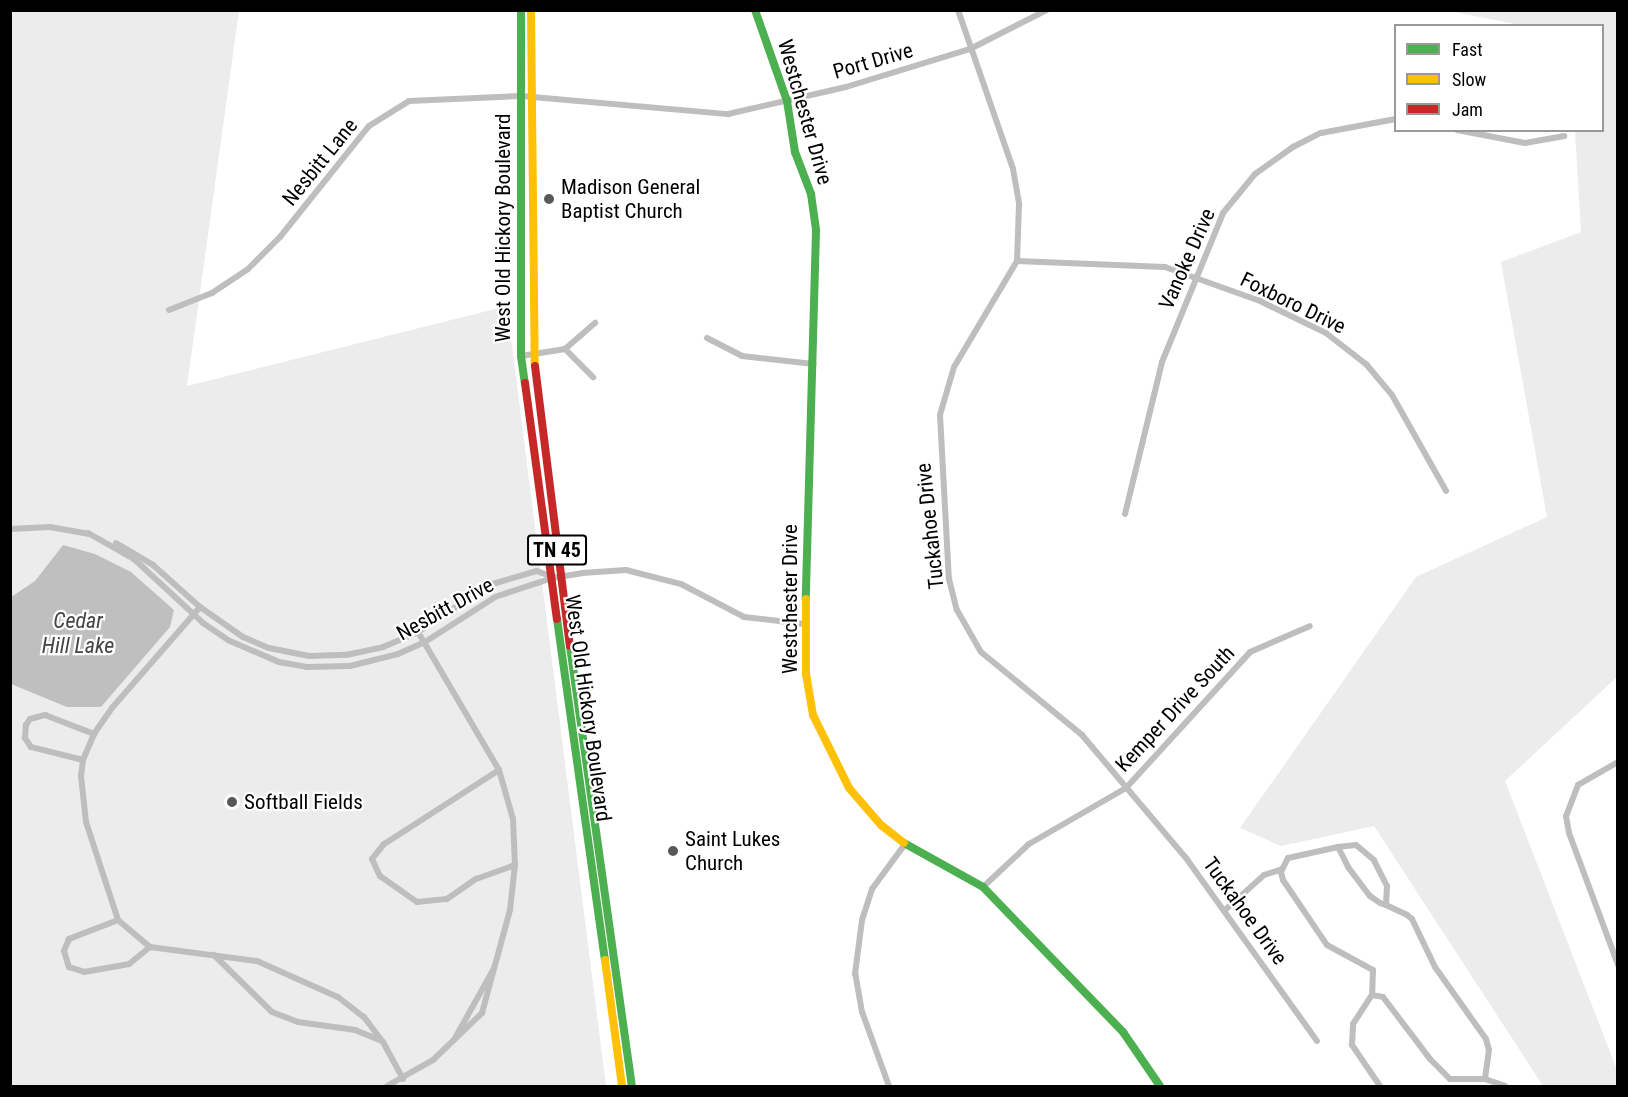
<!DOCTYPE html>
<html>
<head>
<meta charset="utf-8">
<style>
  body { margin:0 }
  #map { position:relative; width:1628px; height:1097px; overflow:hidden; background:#fff; font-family:"Roboto Condensed",sans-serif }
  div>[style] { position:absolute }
  .green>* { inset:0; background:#ececec }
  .water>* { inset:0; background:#bfbfbf }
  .street>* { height:6px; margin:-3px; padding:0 3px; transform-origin:3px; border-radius:3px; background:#bebebe }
  .fast>* { height:8px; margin:-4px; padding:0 4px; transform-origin:4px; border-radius:4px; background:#4caf50 }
  .slow>* { height:8px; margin:-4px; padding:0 4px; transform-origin:4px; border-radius:4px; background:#ffc107 }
  .jam>* { height:8px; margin:-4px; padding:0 4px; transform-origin:4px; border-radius:4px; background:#c62828 }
  .dots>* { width:16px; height:16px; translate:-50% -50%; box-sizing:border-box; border:3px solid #fff; border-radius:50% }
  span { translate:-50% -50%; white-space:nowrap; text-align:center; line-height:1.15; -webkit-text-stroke:4.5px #fff; paint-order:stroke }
  .shield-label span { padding:2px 4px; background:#fff; border:2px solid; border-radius:4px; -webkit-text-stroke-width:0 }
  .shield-label { font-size:20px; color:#000; font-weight:700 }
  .street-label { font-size:21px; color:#000 }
  .poi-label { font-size:21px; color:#000 }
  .left { translate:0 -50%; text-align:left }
  .water-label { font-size:22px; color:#444; font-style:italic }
  .frame { position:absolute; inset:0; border:12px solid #000; pointer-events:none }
  .legend { position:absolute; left:1394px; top:24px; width:210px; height:108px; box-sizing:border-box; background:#fff; border:2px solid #999; margin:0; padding:8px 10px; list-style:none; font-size:18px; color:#000 }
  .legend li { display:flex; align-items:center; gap:12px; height:30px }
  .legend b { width:30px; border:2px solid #999 }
</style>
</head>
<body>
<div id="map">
  <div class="green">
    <i style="clip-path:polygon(10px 11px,239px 11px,187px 386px,507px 306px,606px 1086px,11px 1086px)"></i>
    <i style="clip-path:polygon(1449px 11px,1617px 11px,1617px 677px,1505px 781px,1617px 1070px,1617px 1086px,1543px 1086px,1374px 826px,1281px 846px,1240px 828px,1416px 577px,1547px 517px,1501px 262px,1581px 232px,1575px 131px,1602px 130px,1602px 26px,1520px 25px)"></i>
  </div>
  <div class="water">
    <i style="clip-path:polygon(63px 545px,95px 554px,131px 572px,174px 610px,170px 627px,101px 707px,67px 707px,11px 684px,11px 597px,35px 581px)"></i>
  </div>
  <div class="street">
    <i style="left:958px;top:10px;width:168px;rotate:70.9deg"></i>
    <i style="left:1013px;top:169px;width:36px;rotate:80deg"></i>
    <i style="left:1019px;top:204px;width:57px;rotate:92deg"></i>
    <i style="left:1017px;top:261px;width:123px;rotate:120.7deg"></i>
    <i style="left:954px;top:367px;width:50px;rotate:106.3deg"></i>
    <i style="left:940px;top:415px;width:164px;rotate:86.9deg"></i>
    <i style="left:949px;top:579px;width:32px;rotate:76deg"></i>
    <i style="left:957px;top:610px;width:48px;rotate:60.3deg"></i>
    <i style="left:981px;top:652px;width:131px;rotate:39.4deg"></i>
    <i style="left:1082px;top:735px;width:161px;rotate:49.8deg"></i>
    <i style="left:1186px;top:858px;width:225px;rotate:54.4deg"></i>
    <i style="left:1457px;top:130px;width:69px;rotate:10.8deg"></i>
    <i style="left:1525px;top:143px;width:40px;rotate:-10deg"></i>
    <i style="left:1017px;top:261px;width:148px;rotate:2.3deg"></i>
    <i style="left:1165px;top:267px;width:101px;rotate:19.7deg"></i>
    <i style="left:1260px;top:301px;width:73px;rotate:25.9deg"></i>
    <i style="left:1326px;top:333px;width:51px;rotate:37.8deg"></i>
    <i style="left:1366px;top:364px;width:40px;rotate:50deg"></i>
    <i style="left:1392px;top:395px;width:110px;rotate:60.6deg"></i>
    <i style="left:169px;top:310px;width:46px;rotate:-21.6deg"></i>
    <i style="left:212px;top:293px;width:43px;rotate:-33.7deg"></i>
    <i style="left:248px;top:269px;width:45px;rotate:-45deg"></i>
    <i style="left:280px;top:237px;width:142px;rotate:-51.3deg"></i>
    <i style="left:369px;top:126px;width:47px;rotate:-32deg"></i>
    <i style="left:409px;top:101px;width:112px;rotate:-2.6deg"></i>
    <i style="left:521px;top:96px;width:208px;rotate:5deg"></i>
    <i style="left:728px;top:114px;width:121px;rotate:-12.9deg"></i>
    <i style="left:846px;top:87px;width:130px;rotate:-17deg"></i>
    <i style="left:970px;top:49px;width:86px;rotate:-26.9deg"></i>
    <i style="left:707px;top:338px;width:39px;rotate:27deg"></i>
    <i style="left:742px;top:356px;width:72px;rotate:6.3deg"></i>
    <i style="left:565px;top:349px;width:40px;rotate:45deg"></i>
    <i style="left:521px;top:356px;width:45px;rotate:-9deg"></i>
    <i style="left:565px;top:349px;width:40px;rotate:-41deg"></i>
    <i style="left:1125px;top:514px;width:156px;rotate:-76.3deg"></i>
    <i style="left:1162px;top:362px;width:161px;rotate:-67.7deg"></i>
    <i style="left:1223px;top:213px;width:50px;rotate:-50.6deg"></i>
    <i style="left:1255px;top:174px;width:47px;rotate:-35.4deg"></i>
    <i style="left:1293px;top:147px;width:31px;rotate:-27deg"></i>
    <i style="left:1321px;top:133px;width:76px;rotate:-10.6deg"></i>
    <i style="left:10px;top:529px;width:40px;rotate:-2.9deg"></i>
    <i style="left:50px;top:527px;width:40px;rotate:10deg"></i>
    <i style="left:88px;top:533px;width:53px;rotate:29.5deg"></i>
    <i style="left:134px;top:559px;width:94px;rotate:42.8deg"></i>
    <i style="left:203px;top:623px;width:32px;rotate:34deg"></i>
    <i style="left:230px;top:641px;width:53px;rotate:23.2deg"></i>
    <i style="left:279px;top:662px;width:28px;rotate:10deg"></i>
    <i style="left:307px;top:667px;width:43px;rotate:-1.3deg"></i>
    <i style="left:350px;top:666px;width:49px;rotate:-14deg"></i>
    <i style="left:398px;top:654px;width:30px;rotate:-24deg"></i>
    <i style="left:425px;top:642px;width:83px;rotate:-32.7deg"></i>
    <i style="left:495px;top:597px;width:60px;rotate:-18.4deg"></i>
    <i style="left:552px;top:578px;width:30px;rotate:-9deg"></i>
    <i style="left:582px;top:573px;width:44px;rotate:-3.9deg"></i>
    <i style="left:626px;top:570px;width:57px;rotate:14.3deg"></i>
    <i style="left:681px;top:584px;width:71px;rotate:27.6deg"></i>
    <i style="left:744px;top:617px;width:61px;rotate:6.5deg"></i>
    <i style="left:116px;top:543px;width:43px;rotate:30.7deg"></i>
    <i style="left:153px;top:565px;width:63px;rotate:41.8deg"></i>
    <i style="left:200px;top:607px;width:52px;rotate:34.9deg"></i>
    <i style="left:243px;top:637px;width:28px;rotate:23deg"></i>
    <i style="left:269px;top:648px;width:41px;rotate:11.3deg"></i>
    <i style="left:309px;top:656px;width:37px;rotate:-2deg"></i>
    <i style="left:346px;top:655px;width:38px;rotate:-12deg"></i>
    <i style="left:383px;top:647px;width:38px;rotate:-23deg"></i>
    <i style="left:418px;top:632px;width:85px;rotate:-33.5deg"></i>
    <i style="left:489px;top:585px;width:50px;rotate:-16.3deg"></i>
    <i style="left:537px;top:571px;width:16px;rotate:22deg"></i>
    <i style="left:200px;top:607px;width:134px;rotate:131.1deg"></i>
    <i style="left:112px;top:708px;width:32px;rotate:125deg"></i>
    <i style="left:94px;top:734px;width:28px;rotate:113deg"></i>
    <i style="left:83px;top:760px;width:16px;rotate:97deg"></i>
    <i style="left:81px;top:776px;width:46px;rotate:83.8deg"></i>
    <i style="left:86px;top:822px;width:103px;rotate:71.9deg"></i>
    <i style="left:118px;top:920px;width:42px;rotate:40.2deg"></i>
    <i style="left:150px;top:947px;width:108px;rotate:7.5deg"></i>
    <i style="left:257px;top:961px;width:89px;rotate:24deg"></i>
    <i style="left:338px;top:997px;width:33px;rotate:38deg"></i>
    <i style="left:364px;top:1017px;width:31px;rotate:53deg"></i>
    <i style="left:383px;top:1042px;width:42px;rotate:61.6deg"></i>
    <i style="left:83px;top:760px;width:54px;rotate:-166deg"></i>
    <i style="left:31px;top:747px;width:11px;rotate:-124deg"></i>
    <i style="left:25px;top:738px;width:13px;rotate:-86deg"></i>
    <i style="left:26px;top:725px;width:7px;rotate:-56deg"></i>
    <i style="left:30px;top:719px;width:16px;rotate:-15deg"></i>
    <i style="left:45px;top:715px;width:53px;rotate:21.2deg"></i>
    <i style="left:1618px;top:762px;width:46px;rotate:150.1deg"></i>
    <i style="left:1578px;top:785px;width:33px;rotate:111deg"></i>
    <i style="left:1566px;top:816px;width:17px;rotate:80deg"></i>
    <i style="left:1569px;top:833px;width:141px;rotate:69.6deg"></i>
    <i style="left:499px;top:770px;width:137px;rotate:147.2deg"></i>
    <i style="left:384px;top:844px;width:19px;rotate:129deg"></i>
    <i style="left:372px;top:859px;width:19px;rotate:65deg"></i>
    <i style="left:380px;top:876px;width:45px;rotate:35.1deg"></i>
    <i style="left:417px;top:902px;width:30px;rotate:-6deg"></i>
    <i style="left:447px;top:899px;width:35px;rotate:-35deg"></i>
    <i style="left:476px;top:879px;width:41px;rotate:-19.7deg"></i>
    <i style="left:1338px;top:847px;width:51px;rotate:167.6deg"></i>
    <i style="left:1288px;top:858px;width:16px;rotate:117deg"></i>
    <i style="left:1281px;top:872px;width:8px;rotate:76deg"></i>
    <i style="left:1283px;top:880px;width:78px;rotate:55.9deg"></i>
    <i style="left:1327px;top:945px;width:52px;rotate:28.5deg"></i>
    <i style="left:1373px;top:970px;width:25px;rotate:92deg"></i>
    <i style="left:983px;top:887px;width:63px;rotate:-43.1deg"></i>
    <i style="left:1029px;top:844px;width:112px;rotate:-30deg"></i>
    <i style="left:1126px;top:788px;width:184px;rotate:-47.6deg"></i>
    <i style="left:1250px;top:652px;width:65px;rotate:-23.4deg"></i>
    <i style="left:1386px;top:905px;width:19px;rotate:-87deg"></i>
    <i style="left:1387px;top:886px;width:29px;rotate:-117deg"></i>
    <i style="left:1374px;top:860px;width:23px;rotate:-140deg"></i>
    <i style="left:1356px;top:845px;width:18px;rotate:174deg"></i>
    <i style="left:1338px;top:847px;width:22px;rotate:63deg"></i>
    <i style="left:1348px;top:867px;width:36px;rotate:53deg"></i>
    <i style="left:1370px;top:896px;width:12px;rotate:35deg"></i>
    <i style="left:1380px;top:903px;width:6px;rotate:18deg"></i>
    <i style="left:1386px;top:905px;width:23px;rotate:25deg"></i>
    <i style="left:1407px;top:915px;width:6px;rotate:39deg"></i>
    <i style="left:1412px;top:919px;width:53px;rotate:64.4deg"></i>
    <i style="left:1435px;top:967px;width:88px;rotate:54.7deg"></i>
    <i style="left:1486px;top:1039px;width:11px;rotate:75deg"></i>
    <i style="left:1489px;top:1050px;width:29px;rotate:98deg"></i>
    <i style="left:1224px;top:911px;width:54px;rotate:-42deg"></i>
    <i style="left:1264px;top:875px;width:19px;rotate:-18deg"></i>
    <i style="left:118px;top:920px;width:53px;rotate:158.8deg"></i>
    <i style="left:69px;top:939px;width:13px;rotate:113deg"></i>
    <i style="left:64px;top:951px;width:17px;rotate:73deg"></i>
    <i style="left:69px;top:967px;width:16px;rotate:18deg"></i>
    <i style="left:84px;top:972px;width:46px;rotate:-10.1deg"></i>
    <i style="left:129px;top:964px;width:27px;rotate:-39deg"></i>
    <i style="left:214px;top:955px;width:81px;rotate:44.5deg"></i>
    <i style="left:272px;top:1012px;width:28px;rotate:21deg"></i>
    <i style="left:298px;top:1022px;width:58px;rotate:8deg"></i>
    <i style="left:355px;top:1030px;width:27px;rotate:22deg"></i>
    <i style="left:454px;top:1040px;width:82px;rotate:-60.9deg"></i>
    <i style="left:387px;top:1086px;width:53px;rotate:-29.5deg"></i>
    <i style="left:433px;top:1060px;width:68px;rotate:-43.8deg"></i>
    <i style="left:482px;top:1013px;width:107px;rotate:-74.8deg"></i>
    <i style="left:510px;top:910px;width:45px;rotate:-83.7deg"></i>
    <i style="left:515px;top:865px;width:46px;rotate:-92.5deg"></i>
    <i style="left:513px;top:819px;width:51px;rotate:-105.9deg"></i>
    <i style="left:499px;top:770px;width:160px;rotate:-120.4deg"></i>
    <i style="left:889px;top:1086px;width:79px;rotate:-110deg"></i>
    <i style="left:862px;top:1012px;width:39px;rotate:-100deg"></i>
    <i style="left:855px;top:974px;width:54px;rotate:-82.6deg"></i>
    <i style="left:862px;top:920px;width:33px;rotate:-72deg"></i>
    <i style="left:872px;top:889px;width:56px;rotate:-53.7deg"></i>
    <i style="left:1380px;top:1086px;width:50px;rotate:-124.3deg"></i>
    <i style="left:1352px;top:1045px;width:21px;rotate:-87deg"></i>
    <i style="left:1353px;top:1024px;width:35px;rotate:-57deg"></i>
    <i style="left:1372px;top:995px;width:11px;rotate:10deg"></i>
    <i style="left:1383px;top:997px;width:78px;rotate:52.8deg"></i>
    <i style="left:1430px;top:1059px;width:28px;rotate:45deg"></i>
    <i style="left:1450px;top:1079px;width:35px"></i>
    <i style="left:1485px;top:1079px;width:21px;rotate:19deg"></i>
  </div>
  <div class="fast">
    <i style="left:521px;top:10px;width:346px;rotate:90deg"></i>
    <i style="left:521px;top:356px;width:27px;rotate:82deg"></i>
    <i style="left:755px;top:10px;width:96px;rotate:70.6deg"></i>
    <i style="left:787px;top:101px;width:52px;rotate:81.1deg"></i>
    <i style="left:795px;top:152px;width:45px;rotate:69.1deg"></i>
    <i style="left:811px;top:194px;width:37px;rotate:82deg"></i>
    <i style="left:816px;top:231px;width:368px;rotate:91.6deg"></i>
    <i style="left:557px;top:619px;width:344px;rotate:82deg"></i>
    <i style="left:570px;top:646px;width:444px;rotate:82deg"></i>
    <i style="left:904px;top:843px;width:90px;rotate:29.1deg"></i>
    <i style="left:983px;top:887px;width:202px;rotate:46deg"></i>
    <i style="left:1123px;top:1032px;width:65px;rotate:55.6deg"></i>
  </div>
  <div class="slow">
    <i style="left:531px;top:10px;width:356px;rotate:89.4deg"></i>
    <i style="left:806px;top:599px;width:75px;rotate:90deg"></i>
    <i style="left:806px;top:674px;width:42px;rotate:80.3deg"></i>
    <i style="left:813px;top:715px;width:81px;rotate:63.7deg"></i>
    <i style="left:849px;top:788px;width:49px;rotate:49.1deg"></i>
    <i style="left:881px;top:825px;width:29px;rotate:38deg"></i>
    <i style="left:605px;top:960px;width:127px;rotate:82.3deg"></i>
  </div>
  <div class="jam">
    <i style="left:535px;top:366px;width:282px;rotate:82.9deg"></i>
    <i style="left:525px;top:383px;width:238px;rotate:82.3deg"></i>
  </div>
  <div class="dots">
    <i style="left:549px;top:199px;background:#595959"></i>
    <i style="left:232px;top:802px;background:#595959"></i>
    <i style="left:673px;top:851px;background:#595959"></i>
  </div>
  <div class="shield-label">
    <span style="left:557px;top:550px">TN 45</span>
  </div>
  <div class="street-label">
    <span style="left:873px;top:61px;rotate:-16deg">Port Drive</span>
    <span style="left:805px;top:112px;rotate:74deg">Westchester Drive</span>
    <span style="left:320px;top:162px;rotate:-51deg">Nesbitt Lane</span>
    <span style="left:503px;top:228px;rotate:-90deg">West Old Hickory Boulevard</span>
    <span style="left:1187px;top:259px;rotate:-66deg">Vanoke Drive</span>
    <span style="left:1293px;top:303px;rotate:26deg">Foxboro Drive</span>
    <span style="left:930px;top:526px;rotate:-96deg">Tuckahoe Drive</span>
    <span style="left:790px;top:599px;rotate:-90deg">Westchester Drive</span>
    <span style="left:445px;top:609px;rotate:-29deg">Nesbitt Drive</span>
    <span style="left:588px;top:708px;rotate:82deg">West Old Hickory Boulevard</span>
    <span style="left:1175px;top:709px;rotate:-47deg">Kemper Drive South</span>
    <span style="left:1245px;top:911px;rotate:54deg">Tuckahoe Drive</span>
  </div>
  <div class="poi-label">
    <span class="left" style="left:561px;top:199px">Madison General<br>Baptist Church</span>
    <span class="left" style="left:244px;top:802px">Softball Fields</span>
    <span class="left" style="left:685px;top:851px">Saint Lukes<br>Church</span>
  </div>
  <div class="water-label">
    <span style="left:78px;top:633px">Cedar<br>Hill Lake</span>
  </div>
  <div class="frame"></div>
  <ul class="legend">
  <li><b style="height:8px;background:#4caf50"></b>Fast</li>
  <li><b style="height:8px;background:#ffc107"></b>Slow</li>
  <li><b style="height:8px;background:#c62828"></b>Jam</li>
  </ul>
</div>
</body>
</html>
